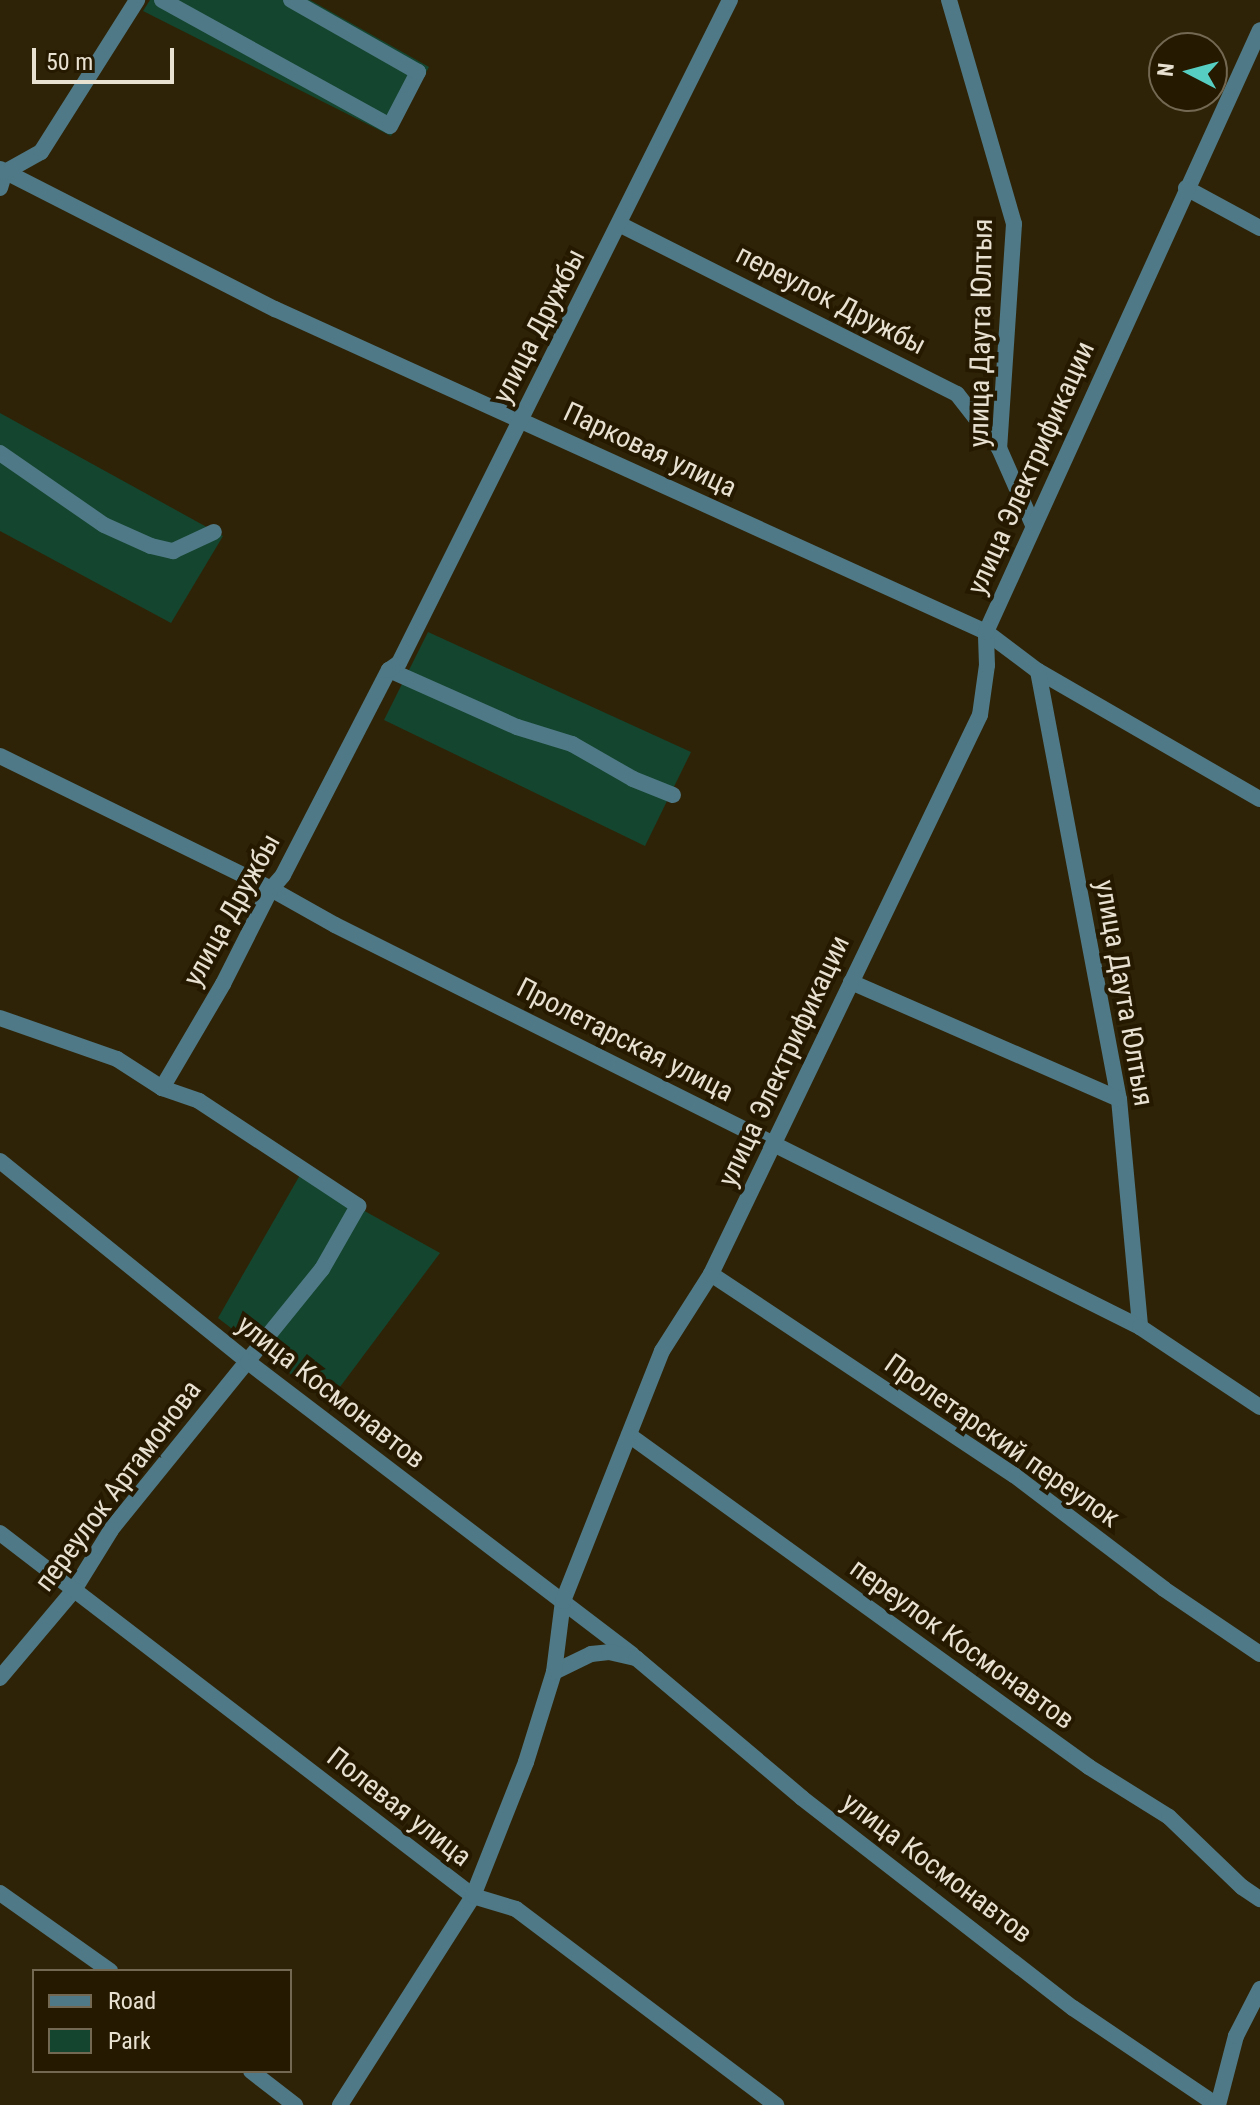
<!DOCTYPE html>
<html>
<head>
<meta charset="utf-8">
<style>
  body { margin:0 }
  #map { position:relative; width:1260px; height:2105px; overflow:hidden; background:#2f2307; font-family:"Roboto Condensed",sans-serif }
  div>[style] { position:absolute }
  .green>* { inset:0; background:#14452e }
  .street>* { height:16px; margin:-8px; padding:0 8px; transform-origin:8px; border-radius:8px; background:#4f7986 }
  span { translate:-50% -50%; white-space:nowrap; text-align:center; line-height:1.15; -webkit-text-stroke:8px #251900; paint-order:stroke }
  .street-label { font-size:28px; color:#e8e0d0 }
  .legend { position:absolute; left:32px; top:1969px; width:260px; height:104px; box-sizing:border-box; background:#251900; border:2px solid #736953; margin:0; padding:10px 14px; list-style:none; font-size:24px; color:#e8e0d0 }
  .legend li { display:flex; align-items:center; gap:16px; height:40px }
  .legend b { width:40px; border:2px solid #736953 }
  .north { position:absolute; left:1148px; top:32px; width:80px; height:80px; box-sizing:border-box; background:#251900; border:2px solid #736953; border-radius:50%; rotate:276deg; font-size:22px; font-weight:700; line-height:32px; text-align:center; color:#e8e0d0 }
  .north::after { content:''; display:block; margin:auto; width:28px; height:36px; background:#57cec2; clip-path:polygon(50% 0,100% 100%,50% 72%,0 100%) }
  .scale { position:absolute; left:32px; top:48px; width:142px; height:36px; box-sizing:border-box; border:4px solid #e8e0d0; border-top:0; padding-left:10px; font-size:24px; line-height:28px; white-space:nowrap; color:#e8e0d0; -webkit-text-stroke:6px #251900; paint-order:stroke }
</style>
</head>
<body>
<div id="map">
  <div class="green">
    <i style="clip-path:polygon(150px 0,310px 0,429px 67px,391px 136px,143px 11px)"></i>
    <i style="clip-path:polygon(0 413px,223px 536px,171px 623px,0 531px)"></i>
    <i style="clip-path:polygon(428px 632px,691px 752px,645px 846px,384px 720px)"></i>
    <i style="clip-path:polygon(300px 1175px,440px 1253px,328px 1403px,218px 1318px)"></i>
  </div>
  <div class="street">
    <i style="left:162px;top:0;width:260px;rotate:28.9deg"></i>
    <i style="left:390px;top:126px;width:61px;rotate:-62.6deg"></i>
    <i style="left:418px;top:72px;width:146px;rotate:-150.4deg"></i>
    <i style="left:949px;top:0;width:233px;rotate:73.8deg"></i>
    <i style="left:1014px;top:224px;width:225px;rotate:93.8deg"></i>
    <i style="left:999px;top:448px;width:84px;rotate:66.2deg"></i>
    <i style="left:0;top:169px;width:309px;rotate:27deg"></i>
    <i style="left:275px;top:309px;width:781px;rotate:24.43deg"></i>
    <i style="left:986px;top:632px;width:65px;rotate:36.9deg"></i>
    <i style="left:1038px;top:671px;width:256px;rotate:30deg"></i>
    <i style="left:0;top:188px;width:17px;rotate:-73deg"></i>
    <i style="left:5px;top:172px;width:41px;rotate:-29.1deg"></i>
    <i style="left:41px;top:152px;width:180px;rotate:-57.7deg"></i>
    <i style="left:1186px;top:188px;width:84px;rotate:28.4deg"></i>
    <i style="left:619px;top:224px;width:378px;rotate:26.7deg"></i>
    <i style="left:957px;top:394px;width:68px;rotate:52.1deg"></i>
    <i style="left:0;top:453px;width:126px;rotate:34.7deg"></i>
    <i style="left:104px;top:525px;width:51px;rotate:24.1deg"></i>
    <i style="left:151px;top:546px;width:23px;rotate:13deg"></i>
    <i style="left:173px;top:551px;width:45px;rotate:-24.9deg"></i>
    <i style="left:389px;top:670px;width:140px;rotate:24deg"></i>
    <i style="left:517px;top:727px;width:58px;rotate:17.2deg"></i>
    <i style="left:572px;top:744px;width:70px;rotate:29.8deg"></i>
    <i style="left:633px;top:779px;width:43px;rotate:21.8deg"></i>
    <i style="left:1038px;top:671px;width:436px;rotate:79.3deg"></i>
    <i style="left:1119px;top:1099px;width:229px;rotate:84.7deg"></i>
    <i style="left:0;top:756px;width:302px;rotate:26.1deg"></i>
    <i style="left:271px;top:889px;width:73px;rotate:29.4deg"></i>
    <i style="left:335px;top:925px;width:900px;rotate:26.54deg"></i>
    <i style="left:1140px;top:1327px;width:144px;rotate:33.7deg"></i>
    <i style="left:851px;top:982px;width:292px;rotate:23.6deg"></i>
    <i style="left:0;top:1018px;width:124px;rotate:19.3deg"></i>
    <i style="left:117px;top:1059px;width:54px;rotate:32.8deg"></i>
    <i style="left:162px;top:1088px;width:39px;rotate:19deg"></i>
    <i style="left:199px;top:1101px;width:191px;rotate:33.4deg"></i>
    <i style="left:358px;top:1206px;width:73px;rotate:119.7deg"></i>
    <i style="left:322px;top:1269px;width:336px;rotate:129deg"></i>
    <i style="left:111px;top:1530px;width:70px;rotate:121.7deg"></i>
    <i style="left:74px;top:1590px;width:115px;rotate:130.1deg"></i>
    <i style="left:162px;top:1088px;width:121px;rotate:-59.6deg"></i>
    <i style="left:223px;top:984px;width:106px;rotate:-63.2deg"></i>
    <i style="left:271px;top:889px;width:18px;rotate:-49deg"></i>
    <i style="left:283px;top:875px;width:231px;rotate:-62.7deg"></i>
    <i style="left:389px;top:670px;width:12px;rotate:-35deg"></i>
    <i style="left:399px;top:663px;width:741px;rotate:-63.47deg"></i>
    <i style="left:0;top:1161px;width:319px;rotate:39deg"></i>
    <i style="left:248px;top:1362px;width:483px;rotate:37.3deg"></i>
    <i style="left:711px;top:1274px;width:364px;rotate:33.6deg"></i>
    <i style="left:1014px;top:1475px;width:188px;rotate:37.2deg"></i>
    <i style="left:1164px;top:1589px;width:116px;rotate:34.1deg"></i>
    <i style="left:629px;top:1435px;width:567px;rotate:35.82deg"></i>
    <i style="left:1089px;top:1767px;width:94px;rotate:32deg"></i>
    <i style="left:1169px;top:1817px;width:101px;rotate:43.8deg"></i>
    <i style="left:1242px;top:1887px;width:22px;rotate:34deg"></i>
    <i style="left:0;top:1533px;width:596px;rotate:37.5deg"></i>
    <i style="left:473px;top:1896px;width:45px;rotate:16.8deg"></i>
    <i style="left:516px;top:1909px;width:326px;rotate:37deg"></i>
    <i style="left:554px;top:1672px;width:41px;rotate:-25.9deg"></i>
    <i style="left:591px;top:1654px;width:18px;rotate:-6deg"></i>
    <i style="left:609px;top:1652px;width:28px;rotate:13deg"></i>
    <i style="left:636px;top:1658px;width:217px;rotate:40.1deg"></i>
    <i style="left:802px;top:1798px;width:343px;rotate:37.8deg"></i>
    <i style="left:1073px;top:2008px;width:174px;rotate:34deg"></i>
    <i style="left:0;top:1893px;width:135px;rotate:35.3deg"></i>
    <i style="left:251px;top:2071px;width:56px;rotate:37.7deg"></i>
    <i style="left:340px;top:2105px;width:248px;rotate:-57.5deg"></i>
    <i style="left:473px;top:1896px;width:144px;rotate:-68.4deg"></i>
    <i style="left:526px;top:1762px;width:94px;rotate:-72.7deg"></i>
    <i style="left:554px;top:1672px;width:72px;rotate:-82.8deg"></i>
    <i style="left:563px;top:1601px;width:269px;rotate:-68.4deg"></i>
    <i style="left:662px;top:1351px;width:91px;rotate:-57.5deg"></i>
    <i style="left:711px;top:1274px;width:620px;rotate:-64.3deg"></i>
    <i style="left:980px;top:715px;width:50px;rotate:-82deg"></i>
    <i style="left:987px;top:665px;width:33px;rotate:-92deg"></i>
    <i style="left:986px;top:632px;width:661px;rotate:-65.53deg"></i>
    <i style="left:1218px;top:2105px;width:71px;rotate:-75.4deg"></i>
    <i style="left:1236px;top:2036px;width:53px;rotate:-62.9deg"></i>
  </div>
  <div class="street-label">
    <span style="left:831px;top:300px;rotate:27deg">переулок Дружбы</span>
    <span style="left:539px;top:326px;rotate:-63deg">улица Дружбы</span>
    <span style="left:981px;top:333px;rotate:-89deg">улица Даута Юлтыя</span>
    <span style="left:650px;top:450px;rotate:25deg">Парковая улица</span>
    <span style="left:1031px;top:468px;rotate:-66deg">улица Электрификации</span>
    <span style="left:232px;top:910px;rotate:-61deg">улица Дружбы</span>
    <span style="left:1124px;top:993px;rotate:80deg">улица Даута Юлтыя</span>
    <span style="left:625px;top:1040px;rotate:27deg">Пролетарская улица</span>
    <span style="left:784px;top:1061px;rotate:-65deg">улица Электрификации</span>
    <span style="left:331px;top:1392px;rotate:38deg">улица Космонавтов</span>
    <span style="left:1002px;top:1441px;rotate:35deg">Пролетарский переулок</span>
    <span style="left:118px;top:1486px;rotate:-53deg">переулок Артамонова</span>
    <span style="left:962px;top:1644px;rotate:36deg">переулок Космонавтов</span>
    <span style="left:399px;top:1807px;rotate:38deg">Полевая улица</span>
    <span style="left:937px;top:1868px;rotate:37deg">улица Космонавтов</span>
  </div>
  <ul class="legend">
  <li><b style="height:10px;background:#4f7986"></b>Road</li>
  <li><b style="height:22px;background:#14452e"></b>Park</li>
  </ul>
  <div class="north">N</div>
  <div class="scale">50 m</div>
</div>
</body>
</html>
